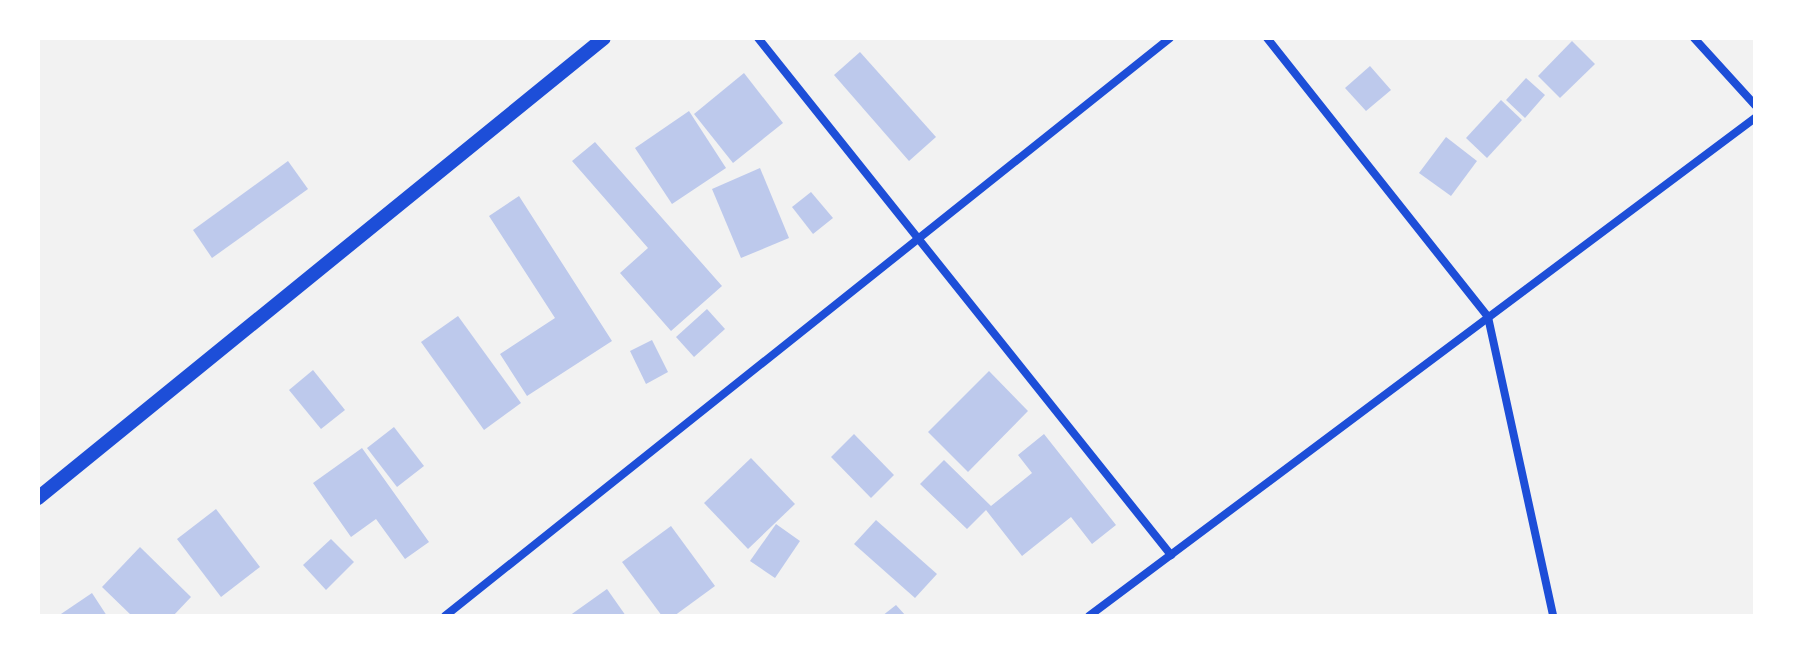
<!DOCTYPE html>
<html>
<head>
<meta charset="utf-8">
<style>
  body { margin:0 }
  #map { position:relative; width:1793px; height:654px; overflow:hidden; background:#f2f2f2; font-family:Karla,sans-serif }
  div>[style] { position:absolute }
  .building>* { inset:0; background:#bdc9ec }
  .minor>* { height:8px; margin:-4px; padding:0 4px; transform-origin:4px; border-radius:4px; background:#1d4ed8 }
  .tertiary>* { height:14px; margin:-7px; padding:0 7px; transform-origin:7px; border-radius:7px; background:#1d4ed8 }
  span { translate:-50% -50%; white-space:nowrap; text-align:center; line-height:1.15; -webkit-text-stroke:6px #fff; paint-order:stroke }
  .frame { position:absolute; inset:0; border:40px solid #fff; pointer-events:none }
</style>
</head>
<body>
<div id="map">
  <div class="building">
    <i style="clip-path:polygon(1572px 41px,1595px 64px,1560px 98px,1538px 76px)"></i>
    <i style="clip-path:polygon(860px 52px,936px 137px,909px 161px,834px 75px)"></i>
    <i style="clip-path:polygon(1370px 66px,1391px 90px,1366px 111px,1345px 88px)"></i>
    <i style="clip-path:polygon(744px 73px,783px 123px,733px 163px,694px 114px)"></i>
    <i style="clip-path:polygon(1526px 78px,1545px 95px,1525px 118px,1506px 100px)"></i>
    <i style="clip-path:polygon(1501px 100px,1522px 120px,1487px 158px,1466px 138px)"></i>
    <i style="clip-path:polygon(689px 111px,726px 168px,672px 204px,635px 148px)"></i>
    <i style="clip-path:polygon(1446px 137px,1477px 161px,1451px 196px,1419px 173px)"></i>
    <i style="clip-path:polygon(595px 142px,722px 286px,671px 331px,620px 273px,648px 248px,572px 161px)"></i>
    <i style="clip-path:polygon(288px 161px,308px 189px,212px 258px,193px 230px)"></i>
    <i style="clip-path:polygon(760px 168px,789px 238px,741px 258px,712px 189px)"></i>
    <i style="clip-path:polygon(811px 192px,833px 218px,813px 234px,792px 207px)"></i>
    <i style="clip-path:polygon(519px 196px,612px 341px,527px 396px,500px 354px,555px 318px,489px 216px)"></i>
    <i style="clip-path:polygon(707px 309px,725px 329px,694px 357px,676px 337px)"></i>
    <i style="clip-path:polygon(458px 316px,521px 403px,484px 430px,421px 342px)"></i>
    <i style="clip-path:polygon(652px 340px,668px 372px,646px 384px,630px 351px)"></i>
    <i style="clip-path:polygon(313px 370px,345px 410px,321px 429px,289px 390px)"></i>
    <i style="clip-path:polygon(989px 371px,1028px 411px,968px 472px,928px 432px)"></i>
    <i style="clip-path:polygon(394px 427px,424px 466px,397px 487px,367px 448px)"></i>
    <i style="clip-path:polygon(854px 434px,894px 475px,871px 498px,831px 457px)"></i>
    <i style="clip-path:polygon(1044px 434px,1116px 525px,1092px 544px,1071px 517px,1022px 556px,986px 510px,967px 529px,920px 484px,944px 460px,991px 506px,1032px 473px,1018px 455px)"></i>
    <i style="clip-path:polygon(362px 448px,429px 542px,405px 559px,376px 519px,351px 537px,313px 483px)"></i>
    <i style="clip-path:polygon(751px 458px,795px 504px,748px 549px,704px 503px)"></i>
    <i style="clip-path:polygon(216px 509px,260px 567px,221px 597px,177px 539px)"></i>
    <i style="clip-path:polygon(876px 520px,937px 574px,915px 598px,854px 544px)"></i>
    <i style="clip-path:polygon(776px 524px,800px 541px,775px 578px,750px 561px)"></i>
    <i style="clip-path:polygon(671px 526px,715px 586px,674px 616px,662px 616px,622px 562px)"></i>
    <i style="clip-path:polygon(331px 539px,354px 562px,326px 590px,303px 565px)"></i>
    <i style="clip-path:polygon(140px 547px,191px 597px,173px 616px,132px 616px,102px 587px)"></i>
    <i style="clip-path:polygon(607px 589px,626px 616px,569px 616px)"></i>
    <i style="clip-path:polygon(92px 593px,107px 616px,58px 616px)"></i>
    <i style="clip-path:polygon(896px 605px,906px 616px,882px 616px)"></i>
  </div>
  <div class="minor">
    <i style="left:758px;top:38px;width:662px;rotate:51.38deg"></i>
    <i style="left:1267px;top:38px;width:356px;rotate:51.6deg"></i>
    <i style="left:1488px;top:317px;width:306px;rotate:77.7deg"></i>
    <i style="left:1694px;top:38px;width:91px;rotate:47.7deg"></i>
    <i style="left:445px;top:616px;width:927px;rotate:-38.56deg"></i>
    <i style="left:1089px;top:616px;width:832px;rotate:-36.79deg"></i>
  </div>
  <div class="tertiary">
    <i style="left:38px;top:498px;width:729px;rotate:-39.1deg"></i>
  </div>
  <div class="frame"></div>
</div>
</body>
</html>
